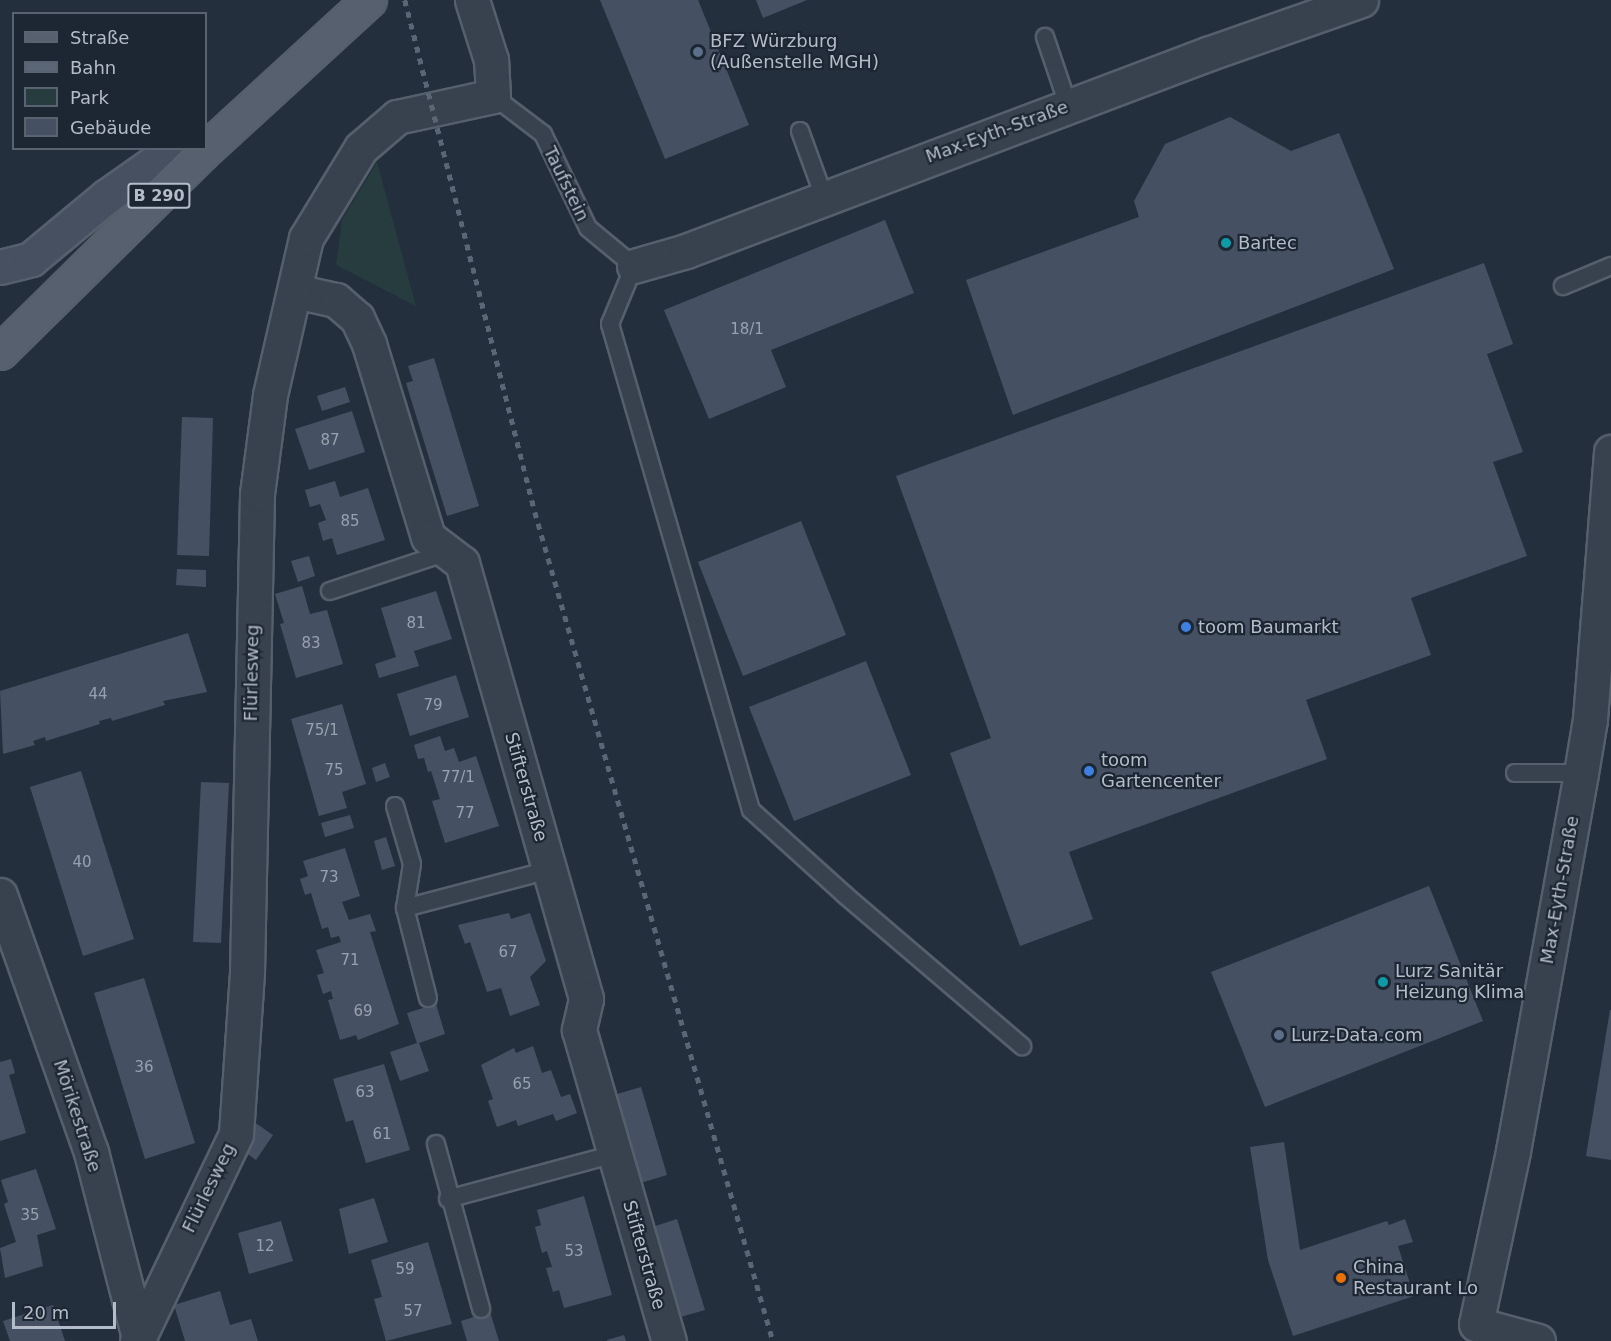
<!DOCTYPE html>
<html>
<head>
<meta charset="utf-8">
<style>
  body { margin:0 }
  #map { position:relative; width:1611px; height:1341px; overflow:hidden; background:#242f3e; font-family:"DejaVu Sans",sans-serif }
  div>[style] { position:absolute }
  .green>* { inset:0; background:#263c3f }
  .building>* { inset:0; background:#455162 }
  .roads { filter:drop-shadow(2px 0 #565f6c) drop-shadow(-2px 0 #565f6c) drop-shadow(0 2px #565f6c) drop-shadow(0 -2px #565f6c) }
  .lane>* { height:16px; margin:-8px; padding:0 8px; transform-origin:8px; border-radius:8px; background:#38414e }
  .street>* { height:33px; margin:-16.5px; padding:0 16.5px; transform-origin:16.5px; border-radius:16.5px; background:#38414e }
  .secondary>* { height:33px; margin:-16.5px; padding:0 16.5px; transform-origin:16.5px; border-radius:16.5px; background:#465061 }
  .primary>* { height:33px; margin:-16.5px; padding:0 16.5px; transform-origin:16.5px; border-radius:16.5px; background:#56606e }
  .rail>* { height:4.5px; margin-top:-2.25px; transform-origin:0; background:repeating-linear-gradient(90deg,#5a6575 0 6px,transparent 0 12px) }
  .dots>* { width:16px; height:16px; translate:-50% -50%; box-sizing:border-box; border:3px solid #1d2633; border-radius:50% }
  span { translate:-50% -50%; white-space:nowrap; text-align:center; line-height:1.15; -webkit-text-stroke:4.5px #1d2633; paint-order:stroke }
  .number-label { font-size:15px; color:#98a1af }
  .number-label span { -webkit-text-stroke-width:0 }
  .shield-label span { padding:2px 4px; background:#1d2633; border:2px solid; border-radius:4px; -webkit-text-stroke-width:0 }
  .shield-label { font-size:16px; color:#b4bcc9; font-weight:700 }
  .poi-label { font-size:18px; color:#b4bcc9 }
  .left { translate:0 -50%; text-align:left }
  .street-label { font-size:18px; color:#b4bcc9 }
  .legend { position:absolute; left:12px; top:12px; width:195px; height:138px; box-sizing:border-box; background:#1d2633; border:2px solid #59626f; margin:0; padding:8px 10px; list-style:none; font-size:18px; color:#b4bcc9 }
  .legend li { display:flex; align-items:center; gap:12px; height:30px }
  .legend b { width:30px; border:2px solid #59626f }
  .scale { position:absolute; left:12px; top:1302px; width:104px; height:27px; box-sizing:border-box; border:3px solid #b4bcc9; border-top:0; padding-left:8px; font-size:18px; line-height:21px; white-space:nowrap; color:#b4bcc9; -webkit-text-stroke:4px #1d2633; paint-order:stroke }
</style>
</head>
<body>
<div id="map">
  <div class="green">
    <i style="clip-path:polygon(377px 162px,416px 306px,336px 265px,342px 220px)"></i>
  </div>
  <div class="building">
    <i style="clip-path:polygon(600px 0,698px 0,749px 125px,665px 159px)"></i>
    <i style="clip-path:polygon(756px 0,807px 0,763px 18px)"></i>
    <i style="clip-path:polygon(1230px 117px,1291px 151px,1339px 133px,1394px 269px,1013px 415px,966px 280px,1139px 217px,1134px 201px,1165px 144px)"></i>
    <i style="clip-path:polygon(885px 220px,914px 293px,771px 350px,786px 387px,709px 419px,664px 310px)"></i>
    <i style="clip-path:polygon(1484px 263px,1513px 344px,1487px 354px,1523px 452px,1493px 462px,1527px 556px,1411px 598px,1431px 655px,1306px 700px,1327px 759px,1069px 852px,1093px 919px,1020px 946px,950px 753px,991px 738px,896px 476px)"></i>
    <i style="clip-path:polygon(434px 358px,479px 506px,447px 516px,406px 383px,413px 381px,408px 366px)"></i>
    <i style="clip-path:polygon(345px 387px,350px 402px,322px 411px,317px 396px)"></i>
    <i style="clip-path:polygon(352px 411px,365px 452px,309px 470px,295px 429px)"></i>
    <i style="clip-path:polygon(182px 417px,213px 418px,209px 556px,177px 555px)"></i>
    <i style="clip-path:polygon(335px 481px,340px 497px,368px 488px,385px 540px,337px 555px,332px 538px,323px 541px,318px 523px,326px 520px,320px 504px,310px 507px,305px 490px)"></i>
    <i style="clip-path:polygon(801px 521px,846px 635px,743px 676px,698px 562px)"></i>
    <i style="clip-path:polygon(309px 556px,315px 576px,298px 582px,291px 561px)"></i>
    <i style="clip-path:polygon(177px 569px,206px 570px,206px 587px,176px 585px)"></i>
    <i style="clip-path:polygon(302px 586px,310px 614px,327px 610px,343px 664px,296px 678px,280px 624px,284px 623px,275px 594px)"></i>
    <i style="clip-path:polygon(436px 591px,452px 639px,414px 651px,419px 666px,379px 678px,375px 664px,396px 657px,381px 608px)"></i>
    <i style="clip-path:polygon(188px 633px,207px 692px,163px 701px,165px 705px,112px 721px,111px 718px,99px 721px,100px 724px,46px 741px,45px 737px,33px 741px,35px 745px,3px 754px,0 691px)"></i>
    <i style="clip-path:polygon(866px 661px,911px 775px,794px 821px,749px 707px)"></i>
    <i style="clip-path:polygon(456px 675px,469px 717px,410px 736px,397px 694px)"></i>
    <i style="clip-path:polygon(342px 704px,366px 784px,342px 792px,347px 808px,319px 816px,291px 719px)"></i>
    <i style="clip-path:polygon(440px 736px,445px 751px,454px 748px,459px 762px,476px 756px,499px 826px,445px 843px,432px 801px,440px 799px,431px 771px,428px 772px,424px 758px,418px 759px,414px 745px)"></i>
    <i style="clip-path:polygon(385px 763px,390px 777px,376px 782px,372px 768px)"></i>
    <i style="clip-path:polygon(81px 771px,134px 939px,83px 956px,30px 787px)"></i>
    <i style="clip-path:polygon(201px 782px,229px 783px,221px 943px,193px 942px)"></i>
    <i style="clip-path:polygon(350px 815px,354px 828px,325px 837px,321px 823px)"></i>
    <i style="clip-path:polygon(386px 837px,395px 866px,382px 870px,374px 841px)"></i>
    <i style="clip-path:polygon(345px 848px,360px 896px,342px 902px,349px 920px,370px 914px,376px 931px,370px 932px,399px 1024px,358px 1040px,356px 1035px,340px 1040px,328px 1000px,333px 999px,331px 991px,323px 994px,317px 975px,324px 973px,316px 950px,341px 942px,339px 936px,331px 938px,328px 927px,322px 929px,311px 893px,305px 895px,300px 879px,308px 876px,303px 861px)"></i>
    <i style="clip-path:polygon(1429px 886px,1483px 1021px,1265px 1107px,1211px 972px)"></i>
    <i style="clip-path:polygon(509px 913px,511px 919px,530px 913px,546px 961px,530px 977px,540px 1005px,510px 1016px,501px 988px,487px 992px,470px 942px,465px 944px,458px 925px)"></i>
    <i style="clip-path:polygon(144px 978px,195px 1143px,145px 1159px,94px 993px)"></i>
    <i style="clip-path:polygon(436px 1004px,445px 1034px,419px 1043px,429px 1071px,400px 1081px,390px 1052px,417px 1043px,407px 1013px)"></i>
    <i style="clip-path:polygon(1610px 1010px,1611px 1010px,1611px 1160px,1586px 1156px)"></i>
    <i style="clip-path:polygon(533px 1046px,542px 1073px,551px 1070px,561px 1097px,570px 1094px,577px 1113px,556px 1121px,553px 1114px,518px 1126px,516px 1120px,497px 1127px,488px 1101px,493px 1099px,481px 1065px,514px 1048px,516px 1053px)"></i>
    <i style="clip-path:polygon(11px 1059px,15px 1073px,9px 1075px,26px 1133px,0 1141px,0 1062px)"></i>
    <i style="clip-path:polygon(384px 1064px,410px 1150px,366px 1163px,353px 1120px,346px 1122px,333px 1079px)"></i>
    <i style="clip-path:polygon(641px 1087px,667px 1175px,634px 1185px,607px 1097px)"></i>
    <i style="clip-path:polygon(251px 1120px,273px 1135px,256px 1160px,235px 1145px)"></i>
    <i style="clip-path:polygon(1284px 1142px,1300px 1250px,1387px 1221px,1389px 1225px,1405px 1219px,1413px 1242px,1398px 1246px,1414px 1296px,1293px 1336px,1268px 1260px,1250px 1147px)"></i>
    <i style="clip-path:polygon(36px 1169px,56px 1229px,37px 1235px,43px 1266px,5px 1278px,0 1248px,16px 1242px,4px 1204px,8px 1202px,1px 1180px)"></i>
    <i style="clip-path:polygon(584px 1196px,612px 1295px,564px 1308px,559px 1290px,553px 1292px,546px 1268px,552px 1267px,547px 1251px,542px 1253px,535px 1227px,541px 1225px,537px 1210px)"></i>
    <i style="clip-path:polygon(374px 1198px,388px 1242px,349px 1254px,339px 1209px)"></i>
    <i style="clip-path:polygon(677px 1219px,705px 1310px,677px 1318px,649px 1228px)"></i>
    <i style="clip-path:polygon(281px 1221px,293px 1261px,249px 1274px,238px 1233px)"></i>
    <i style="clip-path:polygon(428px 1242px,452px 1324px,386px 1341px,374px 1299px,382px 1297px,371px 1260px)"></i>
    <i style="clip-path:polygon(220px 1291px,230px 1325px,251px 1319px,258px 1341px,185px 1341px,174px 1305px)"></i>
    <i style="clip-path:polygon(53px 1305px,65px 1341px,10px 1341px,3px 1321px)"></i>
    <i style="clip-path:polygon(490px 1312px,499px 1341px,467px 1341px,461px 1321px)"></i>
    <i style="clip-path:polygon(624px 1335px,626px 1341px,607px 1341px,607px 1340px)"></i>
  </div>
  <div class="roads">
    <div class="lane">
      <i style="left:1045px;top:37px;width:72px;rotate:71.3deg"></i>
      <i style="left:493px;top:96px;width:63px;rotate:37.2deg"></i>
      <i style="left:543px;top:134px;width:104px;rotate:64.4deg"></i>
      <i style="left:588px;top:228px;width:60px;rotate:39.6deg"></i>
      <i style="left:634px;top:266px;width:63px;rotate:112.5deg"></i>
      <i style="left:610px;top:324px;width:506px;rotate:73.82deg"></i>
      <i style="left:751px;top:810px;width:127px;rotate:42.1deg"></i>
      <i style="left:845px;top:895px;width:233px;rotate:40.5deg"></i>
      <i style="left:800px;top:131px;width:70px;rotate:70deg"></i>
      <i style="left:1563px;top:286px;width:52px;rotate:-22.6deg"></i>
      <i style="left:330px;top:591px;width:123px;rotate:-18.4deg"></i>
      <i style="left:1515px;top:773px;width:66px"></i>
      <i style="left:395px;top:806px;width:60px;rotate:73.7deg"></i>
      <i style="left:412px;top:864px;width:45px;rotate:99deg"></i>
      <i style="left:405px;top:908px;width:93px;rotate:75.7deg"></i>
      <i style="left:405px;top:908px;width:149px;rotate:-14.8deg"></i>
      <i style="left:436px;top:1144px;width:171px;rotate:74.7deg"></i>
      <i style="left:448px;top:1199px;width:173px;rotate:-15.1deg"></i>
    </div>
    <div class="street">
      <i style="left:634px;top:266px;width:54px;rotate:-16.1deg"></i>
      <i style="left:686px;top:251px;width:560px;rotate:-20.7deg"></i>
      <i style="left:1210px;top:53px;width:160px;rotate:-19.3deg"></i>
      <i style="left:295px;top:291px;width:42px;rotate:12.4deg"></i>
      <i style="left:336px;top:300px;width:28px;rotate:41deg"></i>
      <i style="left:357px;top:318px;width:29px;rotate:65deg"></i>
      <i style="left:369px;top:344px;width:202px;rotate:73deg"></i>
      <i style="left:428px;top:537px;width:43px;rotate:37.4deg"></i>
      <i style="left:462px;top:563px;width:453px;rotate:74.1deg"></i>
      <i style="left:586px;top:999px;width:32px;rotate:103deg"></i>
      <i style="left:579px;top:1030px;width:324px;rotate:73.9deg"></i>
      <i style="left:0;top:895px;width:273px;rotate:70.5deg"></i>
      <i style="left:91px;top:1152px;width:195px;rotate:75.5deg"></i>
      <i style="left:137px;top:1341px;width:229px;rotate:-64.4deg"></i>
      <i style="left:236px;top:1134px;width:162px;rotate:-86.1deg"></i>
      <i style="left:247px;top:972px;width:478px;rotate:-88.8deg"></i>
      <i style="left:257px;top:494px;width:100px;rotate:-82.5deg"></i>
      <i style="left:270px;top:395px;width:161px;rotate:-77.1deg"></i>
      <i style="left:306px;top:238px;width:105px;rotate:-58.6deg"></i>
      <i style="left:361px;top:148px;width:48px;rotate:-40.7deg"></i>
      <i style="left:397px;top:117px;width:98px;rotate:-12.3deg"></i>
      <i style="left:493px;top:96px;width:36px;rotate:-93deg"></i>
      <i style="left:491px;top:60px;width:63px;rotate:-107.6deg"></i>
      <i style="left:1538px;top:1341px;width:64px;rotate:-164.7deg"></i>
      <i style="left:1476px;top:1324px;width:177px;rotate:-77.9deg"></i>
      <i style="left:1513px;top:1151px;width:384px;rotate:-79.8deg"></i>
      <i style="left:1581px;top:773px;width:55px;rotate:-80.5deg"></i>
      <i style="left:1590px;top:719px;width:268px;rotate:-85.5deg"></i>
    </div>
    <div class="secondary">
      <i style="left:0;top:267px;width:32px;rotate:-14deg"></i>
      <i style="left:31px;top:259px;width:99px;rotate:-39.7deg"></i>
      <i style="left:107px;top:196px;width:83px;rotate:-35.2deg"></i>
    </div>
    <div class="primary">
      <i style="left:0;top:352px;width:285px;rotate:-44.6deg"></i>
      <i style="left:203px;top:152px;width:225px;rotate:-42.5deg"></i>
    </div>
  </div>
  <div class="rail">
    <i style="left:405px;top:0;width:528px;rotate:75.75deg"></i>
    <i style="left:535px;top:512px;width:862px;rotate:73.98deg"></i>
  </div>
  <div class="dots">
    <i style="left:698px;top:52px;background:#5c6f8a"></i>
    <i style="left:1226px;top:243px;background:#0f9aa8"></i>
    <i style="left:1186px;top:627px;background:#3f7fe0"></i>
    <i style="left:1089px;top:771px;background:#3f7fe0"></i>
    <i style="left:1383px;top:982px;background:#0f9aa8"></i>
    <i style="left:1279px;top:1035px;background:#5c6f8a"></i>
    <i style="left:1341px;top:1278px;background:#e8710a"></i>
  </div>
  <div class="number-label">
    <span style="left:747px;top:330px">18/1</span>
    <span style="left:330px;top:441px">87</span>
    <span style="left:350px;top:522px">85</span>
    <span style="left:416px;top:624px">81</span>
    <span style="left:311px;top:644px">83</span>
    <span style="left:98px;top:695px">44</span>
    <span style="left:433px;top:706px">79</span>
    <span style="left:322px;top:731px">75/1</span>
    <span style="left:334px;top:771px">75</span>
    <span style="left:458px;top:778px">77/1</span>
    <span style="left:465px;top:814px">77</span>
    <span style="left:82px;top:863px">40</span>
    <span style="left:329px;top:878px">73</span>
    <span style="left:508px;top:953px">67</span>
    <span style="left:350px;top:961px">71</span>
    <span style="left:363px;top:1012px">69</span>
    <span style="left:144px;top:1068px">36</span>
    <span style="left:522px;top:1085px">65</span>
    <span style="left:365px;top:1093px">63</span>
    <span style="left:382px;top:1135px">61</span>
    <span style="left:30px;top:1216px">35</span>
    <span style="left:265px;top:1247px">12</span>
    <span style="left:574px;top:1252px">53</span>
    <span style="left:405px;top:1270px">59</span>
    <span style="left:413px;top:1312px">57</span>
  </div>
  <div class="shield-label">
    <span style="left:159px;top:196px">B 290</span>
  </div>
  <div class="poi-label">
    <span class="left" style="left:710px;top:52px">BFZ Würzburg<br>(Außenstelle MGH)</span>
    <span class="left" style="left:1238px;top:243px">Bartec</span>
    <span class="left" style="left:1198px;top:627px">toom Baumarkt</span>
    <span class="left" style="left:1101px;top:771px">toom<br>Gartencenter</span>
    <span class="left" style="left:1395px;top:982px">Lurz Sanitär<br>Heizung Klima</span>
    <span class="left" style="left:1291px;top:1035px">Lurz-Data.com</span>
    <span class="left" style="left:1353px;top:1278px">China<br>Restaurant Lo</span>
  </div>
  <div class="street-label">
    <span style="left:997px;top:132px;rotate:-20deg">Max-Eyth-Straße</span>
    <span style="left:566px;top:184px;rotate:64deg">Taufstein</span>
    <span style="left:252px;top:673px;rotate:-89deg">Flürlesweg</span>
    <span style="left:526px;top:787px;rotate:74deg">Stifterstraße</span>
    <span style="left:1560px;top:890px;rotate:-80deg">Max-Eyth-Straße</span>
    <span style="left:77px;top:1116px;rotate:72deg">Mörikestraße</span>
    <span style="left:209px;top:1188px;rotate:-64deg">Flürlesweg</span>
    <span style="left:644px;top:1255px;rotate:74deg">Stifterstraße</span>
  </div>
  <ul class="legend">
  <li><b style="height:8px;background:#56606e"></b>Straße</li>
  <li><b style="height:8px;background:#5a6575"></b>Bahn</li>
  <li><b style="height:16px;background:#263c3f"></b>Park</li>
  <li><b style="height:16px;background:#455162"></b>Gebäude</li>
  </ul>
  <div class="scale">20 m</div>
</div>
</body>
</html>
